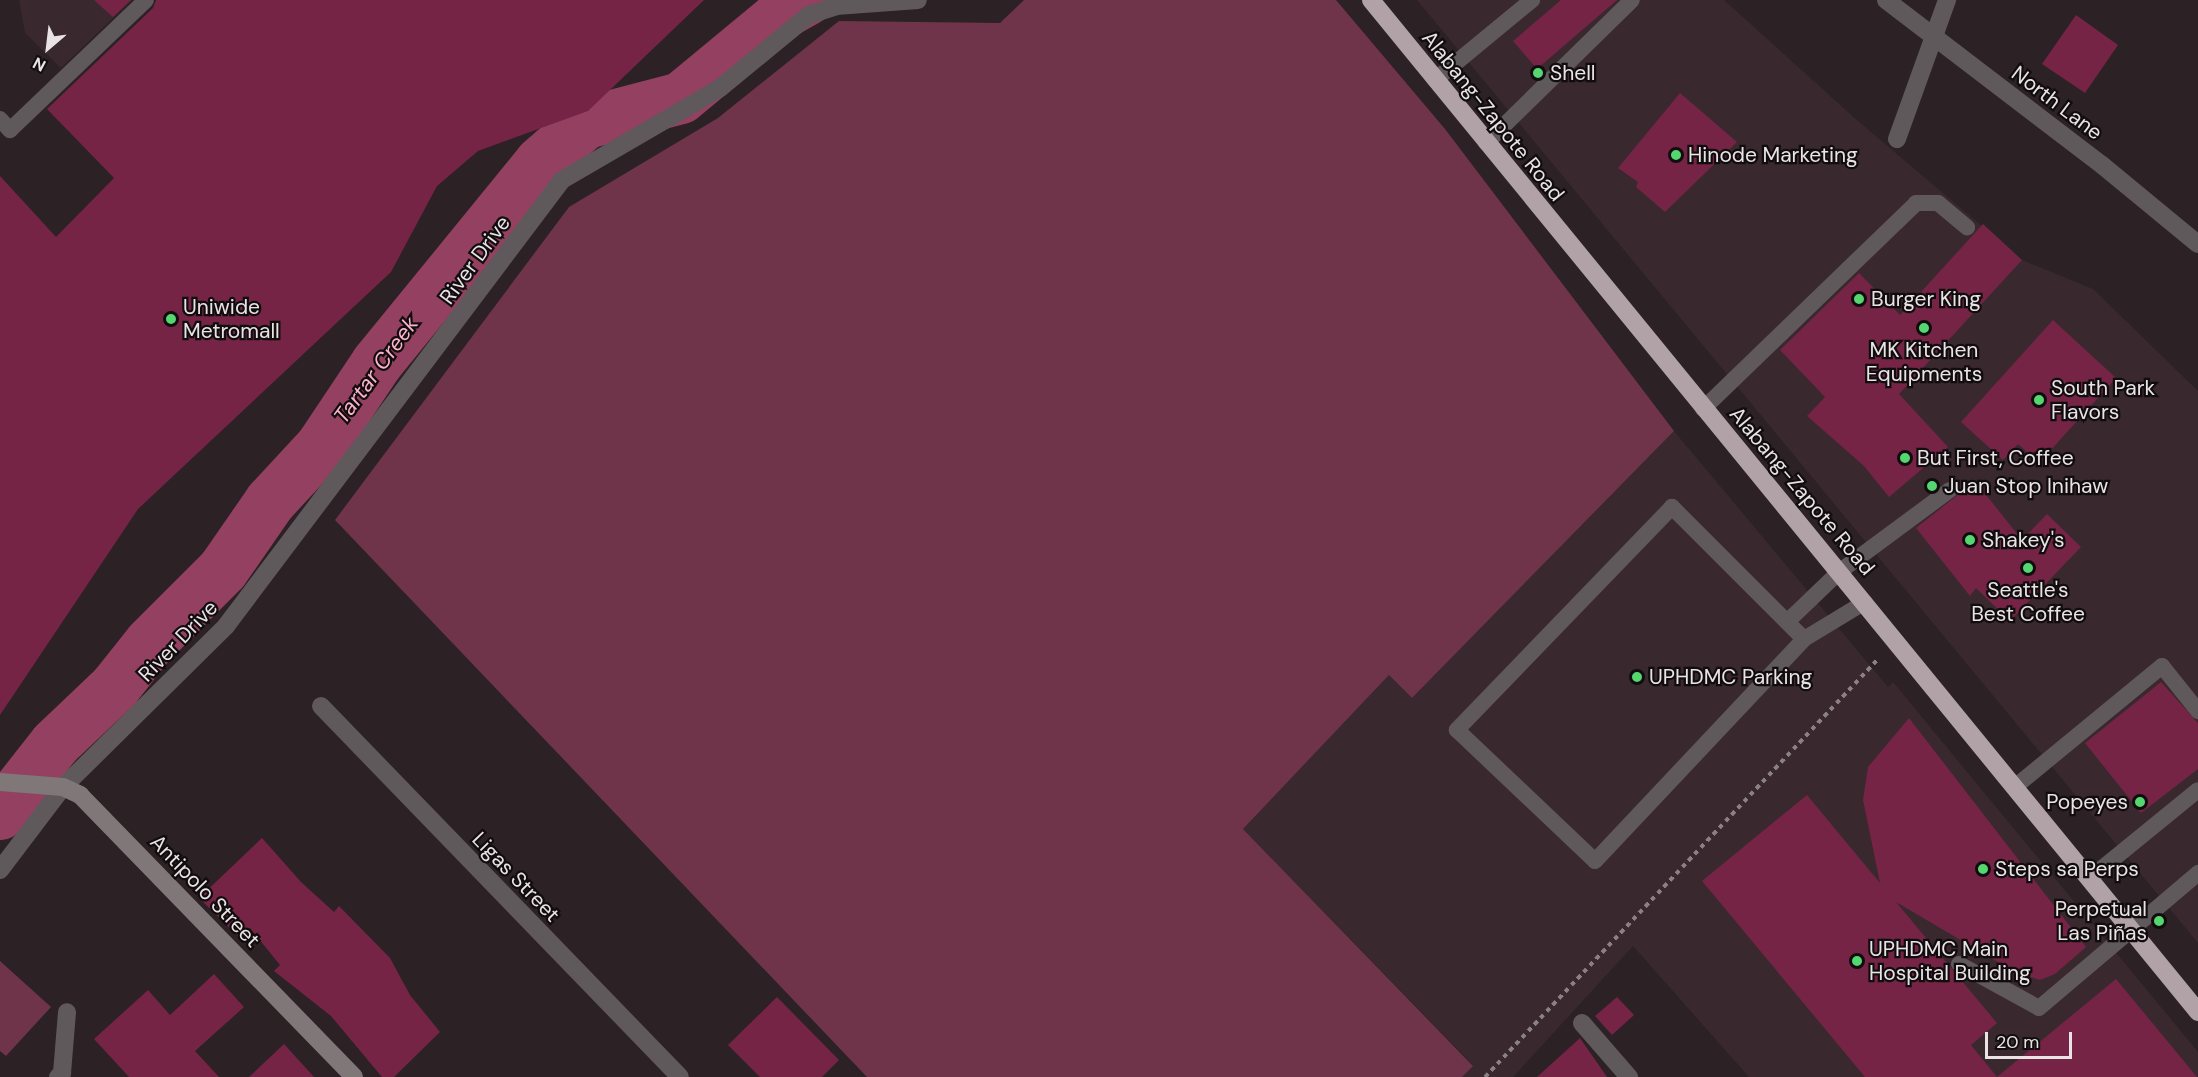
<!DOCTYPE html>
<html>
<head>
<meta charset="utf-8">
<style>
  body { margin:0 }
  #map { position:relative; width:2198px; height:1077px; overflow:hidden; background:#2c2125; font-family:"DM Sans",sans-serif }
  div>[style] { position:absolute }
  .built>* { inset:0; background:#39282e }
  .green>* { inset:0; background:#6f344a }
  .river>* { height:52px; margin:-26px; padding:0 26px; transform-origin:26px; border-radius:26px; background:#944061 }
  .building>* { inset:0; background:#752446 }
  .path>* { height:4px; margin-top:-2px; transform-origin:0; background:repeating-linear-gradient(90deg,#8a8184 0 4.5px,transparent 0 9px) }
  .lane>* { height:16px; margin:-8px; padding:0 8px; transform-origin:8px; border-radius:8px; background:#5f595b }
  .street>* { height:18px; margin:-9px; padding:0 9px; transform-origin:9px; border-radius:9px; background:#5f595b }
  .secondary>* { height:18px; margin:-9px; padding:0 9px; transform-origin:9px; border-radius:9px; background:#807779 }
  .highway>* { height:18px; margin:-9px; padding:0 9px; transform-origin:9px; border-radius:9px; background:#b0a2a6 }
  .dots>* { width:16px; height:16px; translate:-50% -50%; box-sizing:border-box; border:3px solid #110d0e; border-radius:50% }
  span { translate:-50% -50%; white-space:nowrap; text-align:center; line-height:1.15; -webkit-text-stroke:4.5px #110d0e; paint-order:stroke }
  .poi-label { font-size:21px; color:#eae3e5 }
  .left { translate:0 -50%; text-align:left }
  .right { translate:-100% -50%; text-align:right }
  .street-label { font-size:21px; color:#eae3e5 }
  .water-label { font-size:22px; color:#fcb4cb; font-style:italic }
  .north { position:absolute; left:18px; top:18px; width:60px; height:60px; -webkit-text-stroke:4px #110d0e; paint-order:stroke; rotate:208deg; font-size:16px; font-weight:700; line-height:24px; text-align:center; color:#eae3e5 }
  .north::after { content:''; display:block; margin:auto; width:21px; height:27px; background:#eae3e5; clip-path:polygon(50% 0,100% 100%,50% 72%,0 100%) }
  .scale { position:absolute; left:1985px; top:1032px; width:87px; height:27px; box-sizing:border-box; border:3px solid #eae3e5; border-top:0; padding-left:8px; font-size:18px; line-height:21px; white-space:nowrap; color:#eae3e5; -webkit-text-stroke:4px #110d0e; paint-order:stroke }
</style>
</head>
<body>
<div id="map">
  <div class="built">
    <i style="clip-path:polygon(19px 0,132px 0,61px 68px,25px 33px)"></i>
    <i style="clip-path:polygon(1417px 0,1724px 0,1858px 121px,2022px 260px,2093px 289px,2198px 391px,2198px 943px)"></i>
    <i style="clip-path:polygon(1674px 431px,1888px 687px,1893px 682px,2198px 1052px,2198px 1077px,1749px 1077px,1633px 946px,1513px 1077px,1462px 1077px,1473px 1065px,1243px 829px,1389px 675px,1412px 698px)"></i>
  </div>
  <div class="green">
    <i style="clip-path:polygon(1024px 0,1336px 0,1445px 129px,1674px 431px,1412px 698px,1389px 675px,1243px 829px,1473px 1066px,1462px 1077px,867px 1077px,335px 520px,569px 207px,718px 118px,839px 21px,1000px 23px)"></i>
    <i style="clip-path:polygon(0 961px,51px 1007px,6px 1056px,0 1051px)"></i>
  </div>
  <div class="river">
    <i style="left:0;top:814px;width:89px;rotate:-51.8deg"></i>
    <i style="left:55px;top:744px;width:83px;rotate:-43.5deg"></i>
    <i style="left:115px;top:687px;width:56px;rotate:-51.5deg"></i>
    <i style="left:150px;top:643px;width:103px;rotate:-45deg"></i>
    <i style="left:223px;top:570px;width:83px;rotate:-55.3deg"></i>
    <i style="left:270px;top:502px;width:75px;rotate:-47.2deg"></i>
    <i style="left:321px;top:447px;width:101px;rotate:-56.3deg"></i>
    <i style="left:377px;top:363px;width:259px;rotate:-50.8deg"></i>
    <i style="left:541px;top:162px;width:60px;rotate:-40.9deg"></i>
    <i style="left:586px;top:123px;width:98px;rotate:-14.7deg"></i>
    <i style="left:681px;top:98px;width:135px;rotate:-39.6deg"></i>
    <i style="left:785px;top:12px;width:25px;rotate:-29deg"></i>
  </div>
  <div class="building">
    <i style="clip-path:polygon(94px 0,131px 0,113px 17px)"></i>
    <i style="clip-path:polygon(156px 0,704px 0,588px 111px,478px 151px,437px 186px,391px 272px,138px 509px,0 715px,0 176px,56px 237px,114px 178px,47px 109px,153px 8px)"></i>
    <i style="clip-path:polygon(1561px 0,1617px 0,1537px 69px,1513px 41px)"></i>
    <i style="clip-path:polygon(2076px 15px,2118px 45px,2085px 93px,2042px 64px)"></i>
    <i style="clip-path:polygon(1680px 93px,1737px 142px,1665px 212px,1636px 187px,1638px 182px,1618px 168px)"></i>
    <i style="clip-path:polygon(1983px 224px,2022px 260px,1899px 394px,1948px 447px,1889px 497px,1864px 466px,1807px 416px,1825px 397px,1780px 350px,1859px 273px,1900px 315px)"></i>
    <i style="clip-path:polygon(2053px 320px,2116px 378px,2039px 463px,2018px 444px,2003px 460px,1961px 422px)"></i>
    <i style="clip-path:polygon(1975px 481px,2022px 540px,2047px 514px,2081px 547px,2010px 621px,1976px 588px,1970px 596px,1916px 528px)"></i>
    <i style="clip-path:polygon(2161px 682px,2198px 723px,2198px 769px,2141px 813px,2085px 743px)"></i>
    <i style="clip-path:polygon(1909px 718px,2086px 947px,2055px 974px,2040px 980px,2015px 972px,1896px 902px,1997px 1023px,1971px 1045px,1997px 1077px,2116px 979px,2197px 1077px,1865px 1077px,1702px 881px,1807px 795px,1880px 883px,1863px 800px,1868px 767px)"></i>
    <i style="clip-path:polygon(262px 838px,301px 882px,334px 912px,339px 906px,390px 958px,410px 995px,440px 1032px,394px 1077px,382px 1077px,331px 1016px,274px 971px,280px 965px,250px 928px,239px 937px,199px 898px)"></i>
    <i style="clip-path:polygon(214px 974px,244px 1007px,195px 1051px,219px 1077px,129px 1077px,94px 1039px,148px 990px,170px 1015px)"></i>
    <i style="clip-path:polygon(777px 997px,839px 1060px,822px 1077px,760px 1077px,728px 1045px)"></i>
    <i style="clip-path:polygon(1617px 997px,1634px 1015px,1612px 1035px,1595px 1016px)"></i>
    <i style="clip-path:polygon(1580px 1038px,1607px 1077px,1537px 1077px)"></i>
    <i style="clip-path:polygon(284px 1044px,314px 1077px,249px 1077px)"></i>
  </div>
  <div class="path">
    <i style="left:1485px;top:1077px;width:575px;rotate:-46.76deg"></i>
  </div>
  <div class="lane">
    <i style="left:1435px;top:80px;width:126px;rotate:-39.5deg"></i>
    <i style="left:0;top:119px;width:15px;rotate:48deg"></i>
    <i style="left:10px;top:130px;width:188px;rotate:-43.7deg"></i>
    <i style="left:1486px;top:143px;width:204px;rotate:-44.4deg"></i>
    <i style="left:1703px;top:409px;width:296px;rotate:-44deg"></i>
    <i style="left:1916px;top:203px;width:22px"></i>
    <i style="left:1938px;top:203px;width:38px;rotate:40deg"></i>
    <i style="left:1789px;top:620px;width:69px;rotate:-43.8deg"></i>
    <i style="left:1839px;top:572px;width:138px;rotate:-36.5deg"></i>
    <i style="left:1804px;top:639px;width:187px;rotate:-135deg"></i>
    <i style="left:1672px;top:507px;width:310px;rotate:134deg"></i>
    <i style="left:1457px;top:730px;width:190px;rotate:43.5deg"></i>
    <i style="left:1595px;top:861px;width:305px;rotate:-46.7deg"></i>
    <i style="left:1804px;top:639px;width:71px;rotate:-31.2deg"></i>
    <i style="left:2016px;top:786px;width:189px;rotate:-39.4deg"></i>
    <i style="left:2162px;top:666px;width:58px;rotate:51.3deg"></i>
    <i style="left:2090px;top:878px;width:139px;rotate:-39.2deg"></i>
    <i style="left:1959px;top:964px;width:91px;rotate:28.8deg"></i>
    <i style="left:2039px;top:1008px;width:209px;rotate:-40.3deg"></i>
  </div>
  <div class="street">
    <i style="left:1886px;top:0;width:272px;rotate:37.4deg"></i>
    <i style="left:2102px;top:165px;width:124px;rotate:39.5deg"></i>
    <i style="left:1897px;top:139px;width:148px;rotate:-70.2deg"></i>
    <i style="left:321px;top:706px;width:516px;rotate:45.94deg"></i>
    <i style="left:0;top:870px;width:104px;rotate:-52.8deg"></i>
    <i style="left:63px;top:787px;width:229px;rotate:-44.6deg"></i>
    <i style="left:226px;top:626px;width:558px;rotate:-53.01deg"></i>
    <i style="left:562px;top:180px;width:183px;rotate:-30.2deg"></i>
    <i style="left:720px;top:88px;width:115px;rotate:-39.4deg"></i>
    <i style="left:809px;top:15px;width:28px;rotate:-18deg"></i>
    <i style="left:836px;top:6px;width:82px;rotate:-4.2deg"></i>
    <i style="left:1582px;top:1023px;width:72px;rotate:49deg"></i>
    <i style="left:58px;top:1077px;width:6px;rotate:-45deg"></i>
    <i style="left:62px;top:1073px;width:61px;rotate:-85.3deg"></i>
  </div>
  <div class="secondary">
    <i style="left:0;top:782px;width:63px;rotate:4.5deg"></i>
    <i style="left:63px;top:787px;width:19px;rotate:25deg"></i>
    <i style="left:80px;top:795px;width:393px;rotate:45.8deg"></i>
  </div>
  <div class="highway">
    <i style="left:1371px;top:0;width:1307px;rotate:50.74deg"></i>
  </div>
  <div class="dots">
    <i style="left:1538px;top:73px;background:#56d671"></i>
    <i style="left:1676px;top:155px;background:#56d671"></i>
    <i style="left:1859px;top:299px;background:#56d671"></i>
    <i style="left:171px;top:319px;background:#56d671"></i>
    <i style="left:1924px;top:328px;background:#56d671"></i>
    <i style="left:2039px;top:400px;background:#56d671"></i>
    <i style="left:1905px;top:458px;background:#56d671"></i>
    <i style="left:1932px;top:486px;background:#56d671"></i>
    <i style="left:1970px;top:540px;background:#56d671"></i>
    <i style="left:2028px;top:568px;background:#56d671"></i>
    <i style="left:1637px;top:677px;background:#56d671"></i>
    <i style="left:2140px;top:802px;background:#56d671"></i>
    <i style="left:1983px;top:869px;background:#56d671"></i>
    <i style="left:2159px;top:921px;background:#56d671"></i>
    <i style="left:1857px;top:961px;background:#56d671"></i>
  </div>
  <div class="poi-label">
    <span class="left" style="left:1550px;top:73px">Shell</span>
    <span class="left" style="left:1688px;top:155px">Hinode Marketing</span>
    <span class="left" style="left:1871px;top:299px">Burger King</span>
    <span class="left" style="left:183px;top:319px">Uniwide<br>Metromall</span>
    <span style="left:1924px;top:362px">MK Kitchen<br>Equipments</span>
    <span class="left" style="left:2051px;top:400px">South Park<br>Flavors</span>
    <span class="left" style="left:1917px;top:458px">But First, Coffee</span>
    <span class="left" style="left:1944px;top:486px">Juan Stop Inihaw</span>
    <span class="left" style="left:1982px;top:540px">Shakey's</span>
    <span style="left:2028px;top:602px">Seattle's<br>Best Coffee</span>
    <span class="left" style="left:1649px;top:677px">UPHDMC Parking</span>
    <span class="right" style="left:2128px;top:802px">Popeyes</span>
    <span class="left" style="left:1995px;top:869px">Steps sa Perps</span>
    <span class="right" style="left:2147px;top:921px">Perpetual<br>Las Piñas</span>
    <span class="left" style="left:1869px;top:961px">UPHDMC Main<br>Hospital Building</span>
  </div>
  <div class="street-label">
    <span style="left:2057px;top:103px;rotate:37deg">North Lane</span>
    <span style="left:1493px;top:116px;rotate:51deg">Alabang-Zapote Road</span>
    <span style="left:475px;top:260px;rotate:-54deg">River Drive</span>
    <span style="left:1802px;top:491px;rotate:50deg">Alabang-Zapote Road</span>
    <span style="left:178px;top:641px;rotate:-46deg">River Drive</span>
    <span style="left:516px;top:877px;rotate:46deg">Ligas Street</span>
    <span style="left:205px;top:891px;rotate:46deg">Antipolo Street</span>
  </div>
  <div class="water-label">
    <span style="left:376px;top:370px;rotate:-54deg">Tartar Creek</span>
  </div>
  <div class="north">N</div>
  <div class="scale">20 m</div>
</div>
</body>
</html>
